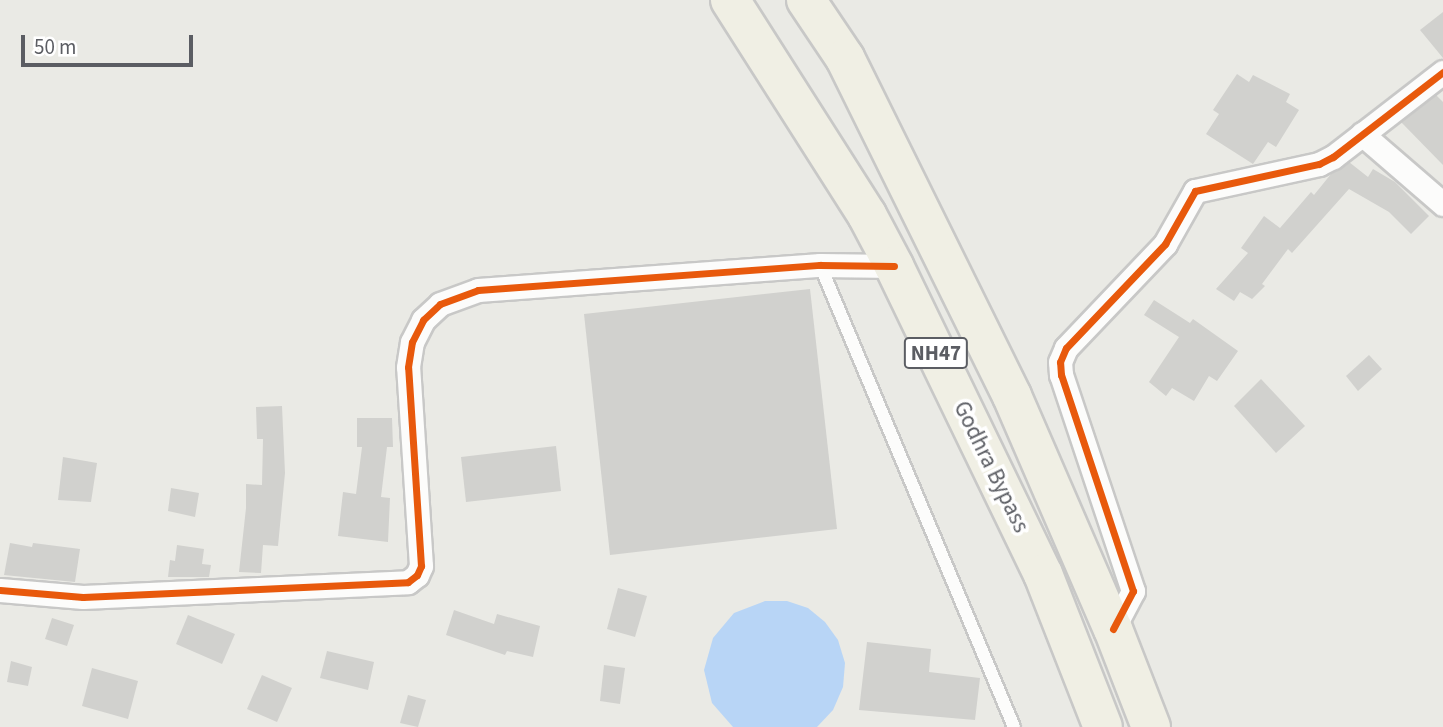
<!DOCTYPE html>
<html>
<head>
<meta charset="utf-8">
<style>
  body { margin:0 }
  #map { position:relative; width:1443px; height:727px; overflow:hidden; background:#eaeae5; font-family:"Source Sans 3",sans-serif }
  div>[style] { position:absolute }
  .water>* { inset:0; background:#b8d5f6 }
  .building>* { inset:0; background:#d1d1ce }
  .roads { filter:drop-shadow(2px 0 #c8c8c7) drop-shadow(-2px 0 #c8c8c7) drop-shadow(0 2px #c8c8c7) drop-shadow(0 -2px #c8c8c7) }
  .service>* { height:12px; margin:-6px; padding:0 6px; transform-origin:6px; border-radius:6px; background:#fcfcfb }
  .minor>* { height:23px; margin:-11.5px; padding:0 11.5px; transform-origin:11.5px; border-radius:11.5px; background:#fcfcfb }
  .trunk>* { height:38px; margin:-19px; padding:0 19px; transform-origin:19px; border-radius:19px; background:#f0efe4 }
  .cycleway>* { height:7px; margin:-3.5px; padding:0 3.5px; transform-origin:3.5px; border-radius:3.5px; background:#e8590c }
  span { translate:-50% -50%; white-space:nowrap; text-align:center; line-height:1.15; -webkit-text-stroke:7px #fff; paint-order:stroke }
  .shield-label span { padding:2px 5px; background:#fff; border:2px solid; border-radius:5px; -webkit-text-stroke-width:0 }
  .shield-label { font-size:21px; color:#5b5d63; font-weight:700 }
  .street-label { font-size:23px; color:#5b5d63 }
  .scale { position:absolute; left:21px; top:35px; width:172px; height:32px; box-sizing:border-box; border:4px solid #5b5d63; border-top:0; padding-left:9px; font-size:21px; line-height:24px; white-space:nowrap; color:#5b5d63; -webkit-text-stroke:5px #fff; paint-order:stroke }
</style>
</head>
<body>
<div id="map">
  <div class="water">
    <i style="clip-path:polygon(765px 601px,787px 601px,808px 608px,825px 622px,838px 640px,845px 663px,843px 687px,833px 710px,817px 727px,733px 727px,712px 703px,704px 670px,713px 638px,734px 613px)"></i>
  </div>
  <div class="building">
    <i style="clip-path:polygon(1443px 12px,1443px 58px,1420px 30px)"></i>
    <i style="clip-path:polygon(1237px 74px,1249px 82px,1253px 75px,1290px 94px,1286px 102px,1299px 110px,1276px 147px,1268px 142px,1253px 164px,1206px 134px,1219px 114px,1213px 110px)"></i>
    <i style="clip-path:polygon(1436px 95px,1443px 102px,1443px 165px,1401px 122px)"></i>
    <i style="clip-path:polygon(1349px 162px,1368px 177px,1373px 169px,1395px 182px,1429px 216px,1411px 234px,1389px 212px,1349px 189px,1292px 253px,1288px 249px,1262px 284px,1265px 286px,1252px 299px,1240px 292px,1234px 301px,1216px 289px,1248px 253px,1241px 248px,1264px 216px,1280px 228px,1311px 192px,1314px 195px,1331px 174px)"></i>
    <i style="clip-path:polygon(810px 289px,837px 529px,610px 555px,584px 314px)"></i>
    <i style="clip-path:polygon(1154px 300px,1190px 323px,1193px 319px,1238px 351px,1217px 381px,1209px 376px,1194px 401px,1172px 388px,1166px 396px,1149px 382px,1179px 337px,1144px 315px)"></i>
    <i style="clip-path:polygon(1369px 355px,1382px 369px,1358px 391px,1346px 376px)"></i>
    <i style="clip-path:polygon(1261px 379px,1305px 426px,1276px 453px,1234px 406px)"></i>
    <i style="clip-path:polygon(282px 406px,285px 473px,278px 546px,263px 545px,261px 573px,239px 572px,246px 508px,246px 484px,262px 485px,263px 439px,257px 439px,256px 407px)"></i>
    <i style="clip-path:polygon(357px 418px,392px 418px,393px 447px,387px 447px,381px 497px,390px 498px,388px 542px,338px 536px,343px 492px,356px 494px,362px 447px,357px 447px)"></i>
    <i style="clip-path:polygon(556px 446px,561px 491px,466px 502px,461px 457px)"></i>
    <i style="clip-path:polygon(63px 457px,97px 463px,91px 502px,58px 500px)"></i>
    <i style="clip-path:polygon(171px 488px,199px 493px,195px 517px,168px 511px)"></i>
    <i style="clip-path:polygon(10px 543px,32px 547px,33px 543px,80px 549px,75px 582px,4px 575px)"></i>
    <i style="clip-path:polygon(177px 545px,204px 549px,202px 564px,211px 565px,209px 577px,168px 577px,170px 560px,175px 561px)"></i>
    <i style="clip-path:polygon(618px 588px,647px 596px,635px 637px,607px 629px)"></i>
    <i style="clip-path:polygon(454px 610px,494px 624px,497px 614px,540px 626px,533px 657px,507px 651px,505px 655px,446px 635px)"></i>
    <i style="clip-path:polygon(188px 615px,235px 634px,222px 664px,176px 644px)"></i>
    <i style="clip-path:polygon(52px 618px,74px 625px,67px 646px,45px 639px)"></i>
    <i style="clip-path:polygon(867px 642px,931px 649px,929px 672px,980px 678px,975px 720px,859px 710px)"></i>
    <i style="clip-path:polygon(327px 651px,374px 662px,368px 690px,320px 678px)"></i>
    <i style="clip-path:polygon(11px 661px,32px 667px,28px 686px,7px 682px)"></i>
    <i style="clip-path:polygon(604px 665px,625px 668px,620px 704px,600px 701px)"></i>
    <i style="clip-path:polygon(92px 668px,138px 681px,128px 719px,82px 706px)"></i>
    <i style="clip-path:polygon(262px 675px,292px 688px,277px 722px,247px 709px)"></i>
    <i style="clip-path:polygon(408px 695px,426px 700px,418px 727px,400px 723px)"></i>
  </div>
  <div class="roads">
    <div class="service">
      <i style="left:820px;top:265px;width:501px;rotate:67.22deg"></i>
    </div>
    <div class="minor">
      <i style="left:1362px;top:134px;width:107px;rotate:40.8deg"></i>
      <i style="left:0;top:590px;width:83px;rotate:4.8deg"></i>
      <i style="left:83px;top:597px;width:325px;rotate:-2.6deg"></i>
      <i style="left:408px;top:582px;width:11px;rotate:-38deg"></i>
      <i style="left:417px;top:575px;width:10px;rotate:-66deg"></i>
      <i style="left:421px;top:566px;width:199px;rotate:-93.7deg"></i>
      <i style="left:408px;top:367px;width:25px;rotate:-81deg"></i>
      <i style="left:412px;top:342px;width:25px;rotate:-63deg"></i>
      <i style="left:423px;top:320px;width:23px;rotate:-43deg"></i>
      <i style="left:440px;top:304px;width:40px;rotate:-20.2deg"></i>
      <i style="left:478px;top:290px;width:343px;rotate:-4.2deg"></i>
      <i style="left:820px;top:265px;width:74px;rotate:0.8deg"></i>
      <i style="left:1113px;top:629px;width:43px;rotate:-62.2deg"></i>
      <i style="left:1133px;top:591px;width:228px;rotate:-108.4deg"></i>
      <i style="left:1061px;top:375px;width:13px;rotate:-94deg"></i>
      <i style="left:1060px;top:362px;width:15px;rotate:-67deg"></i>
      <i style="left:1066px;top:348px;width:144px;rotate:-46.4deg"></i>
      <i style="left:1165px;top:244px;width:61px;rotate:-60.5deg"></i>
      <i style="left:1195px;top:191px;width:127px;rotate:-12.3deg"></i>
      <i style="left:1319px;top:164px;width:16px;rotate:-27deg"></i>
      <i style="left:1333px;top:157px;width:139px;rotate:-37.7deg"></i>
    </div>
    <div class="trunk">
      <i style="left:730px;top:0;width:255px;rotate:57.5deg"></i>
      <i style="left:867px;top:215px;width:58px;rotate:62.1deg"></i>
      <i style="left:894px;top:266px;width:342px;rotate:64.2deg"></i>
      <i style="left:1043px;top:574px;width:164px;rotate:68.6deg"></i>
      <i style="left:806px;top:0;width:70px;rotate:56.1deg"></i>
      <i style="left:845px;top:58px;width:377px;rotate:63.7deg"></i>
      <i style="left:1012px;top:396px;width:254px;rotate:66.6deg"></i>
      <i style="left:1113px;top:629px;width:105px;rotate:68.8deg"></i>
    </div>
  </div>
  <div class="cycleway">
    <i style="left:0;top:590px;width:83px;rotate:4.8deg"></i>
    <i style="left:83px;top:597px;width:325px;rotate:-2.6deg"></i>
    <i style="left:408px;top:582px;width:11px;rotate:-38deg"></i>
    <i style="left:417px;top:575px;width:10px;rotate:-66deg"></i>
    <i style="left:421px;top:566px;width:199px;rotate:-93.7deg"></i>
    <i style="left:408px;top:367px;width:25px;rotate:-81deg"></i>
    <i style="left:412px;top:342px;width:25px;rotate:-63deg"></i>
    <i style="left:423px;top:320px;width:23px;rotate:-43deg"></i>
    <i style="left:440px;top:304px;width:40px;rotate:-20.2deg"></i>
    <i style="left:478px;top:290px;width:343px;rotate:-4.2deg"></i>
    <i style="left:820px;top:265px;width:74px;rotate:0.8deg"></i>
    <i style="left:1113px;top:629px;width:43px;rotate:-62.2deg"></i>
    <i style="left:1133px;top:591px;width:228px;rotate:-108.4deg"></i>
    <i style="left:1061px;top:375px;width:13px;rotate:-94deg"></i>
    <i style="left:1060px;top:362px;width:15px;rotate:-67deg"></i>
    <i style="left:1066px;top:348px;width:144px;rotate:-46.4deg"></i>
    <i style="left:1165px;top:244px;width:61px;rotate:-60.5deg"></i>
    <i style="left:1195px;top:191px;width:127px;rotate:-12.3deg"></i>
    <i style="left:1319px;top:164px;width:16px;rotate:-27deg"></i>
    <i style="left:1333px;top:157px;width:139px;rotate:-37.7deg"></i>
  </div>
  <div class="shield-label">
    <span style="left:936px;top:353px">NH47</span>
  </div>
  <div class="street-label">
    <span style="left:991px;top:467px;rotate:64deg">Godhra Bypass</span>
  </div>
  <div class="scale">50 m</div>
</div>
</body>
</html>
